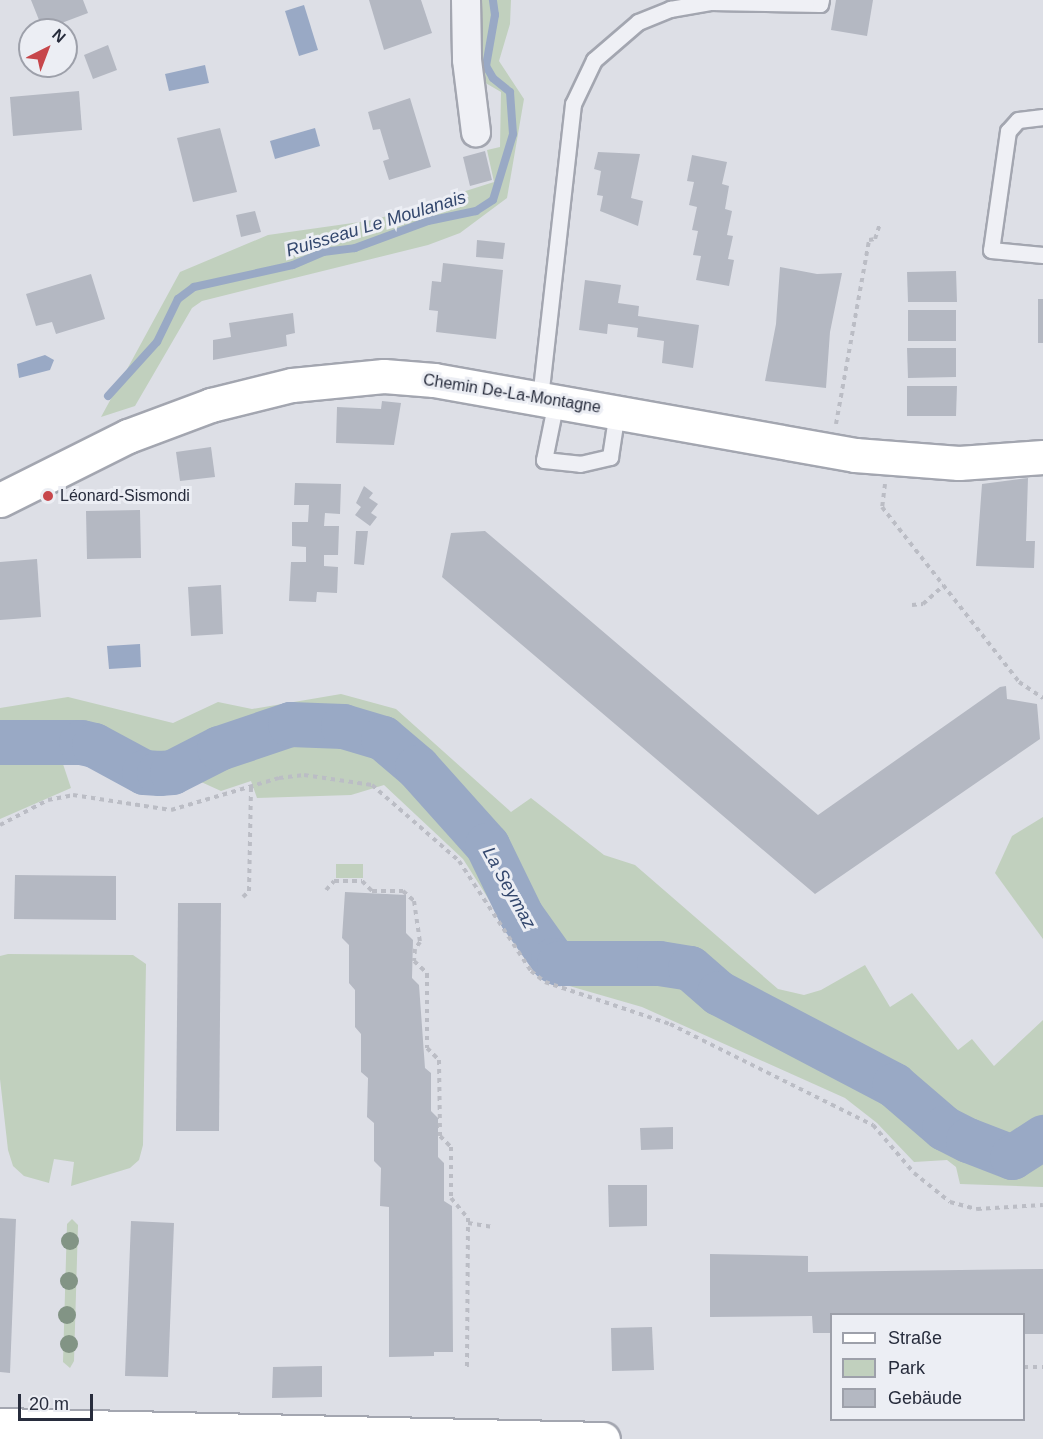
<!DOCTYPE html>
<html>
<head>
<meta charset="utf-8">
<style>
  body { margin:0 }
  #map { position:relative; width:1043px; height:1439px; overflow:hidden; background:#dddfe6; font-family:Helvetica,sans-serif }
  div>[style] { position:absolute }
  .green>* { inset:0; background:#c1d0be }
  .water>* { inset:0; background:#99a9c5 }
  .stream>* { height:8px; margin:-4px; padding:0 4px; transform-origin:4px; border-radius:4px; background:#99a9c5 }
  .river>* { height:45px; margin:-22.5px; padding:0 22.5px; transform-origin:22.5px; border-radius:22.5px; background:#99a9c5 }
  .building>* { inset:0; background:#b4b8c2 }
  .path>* { height:4px; margin-top:-2px; transform-origin:0; background:repeating-linear-gradient(90deg,#bbbdc5 0 4.5px,transparent 0 9px) }
  .roads { filter:drop-shadow(2px 0 #a3a6b0) drop-shadow(-2px 0 #a3a6b0) drop-shadow(0 2px #a3a6b0) drop-shadow(0 -2px #a3a6b0) }
  .lane>* { height:15px; margin:-7.5px; padding:0 7.5px; transform-origin:7.5px; border-radius:7.5px; background:#eff0f5 }
  .street>* { height:28px; margin:-14px; padding:0 14px; transform-origin:14px; border-radius:14px; background:#eff0f5 }
  .secondary>* { height:33px; margin:-16.5px; padding:0 16.5px; transform-origin:16.5px; border-radius:16.5px; background:#fff }
  .trees>* { width:18px; height:18px; margin:-9px; border-radius:50%; background:#829485 }
  .dots>* { width:16px; height:16px; translate:-50% -50%; box-sizing:border-box; border:3px solid #eceef4; border-radius:50% }
  span { translate:-50% -50%; white-space:nowrap; text-align:center; line-height:1.15; -webkit-text-stroke:6px #eceef4; paint-order:stroke }
  .street-label { font-size:16px; color:#272c3c }
  .poi-label { font-size:16px; color:#272c3c }
  .left { translate:0 -50%; text-align:left }
  .water-label { font-size:18px; color:#33476d; font-style:italic }
  .legend { position:absolute; left:830px; top:1313px; width:195px; height:108px; box-sizing:border-box; background:#eceef4; border:2px solid #9da0aa; margin:0; padding:8px 10px; list-style:none; font-size:18px; color:#272c3c }
  .legend li { display:flex; align-items:center; gap:12px; height:30px }
  .legend b { width:30px; border:2px solid #9da0aa }
  .north { position:absolute; left:18px; top:18px; width:60px; height:60px; box-sizing:border-box; background:#eceef4; border:2px solid #9da0aa; border-radius:50%; rotate:42deg; font-size:16px; font-weight:700; line-height:24px; text-align:center; color:#272c3c }
  .north::after { content:''; display:block; margin:auto; width:21px; height:27px; background:#c7464b; clip-path:polygon(50% 0,100% 100%,50% 72%,0 100%) }
  .scale { position:absolute; left:18px; top:1394px; width:75px; height:27px; box-sizing:border-box; border:3px solid #272c3c; border-top:0; padding-left:8px; font-size:18px; line-height:21px; white-space:nowrap; color:#272c3c; -webkit-text-stroke:4px #eceef4; paint-order:stroke }
</style>
</head>
<body>
<div id="map">
  <div class="green">
    <i style="clip-path:polygon(475px 0,511px 0,510px 24px,499px 61px,524px 99px,507px 198px,460px 233px,428px 245px,202px 301px,192px 308px,135px 406px,101px 417px,180px 272px,268px 235px,374px 220px,494px 182px,487px 150px,500px 147px,501px 92px,477px 78px)"></i>
    <i style="clip-path:polygon(341px 694px,396px 709px,511px 812px,531px 798px,604px 855px,635px 865px,778px 989px,804px 995px,821px 990px,865px 965px,890px 1007px,912px 993px,958px 1050px,972px 1039px,994px 1066px,1043px 1020px,1043px 1187px,960px 1184px,956px 1167px,947px 1160px,914px 1162px,877px 1123px,845px 1098px,642px 1007px,559px 983px,516px 942px,463px 859px,384px 785px,351px 795px,257px 798px,251px 781px,221px 791px,199px 781px,160px 791px,137px 786px,95px 764px,63px 764px,71px 788px,0 819px,0 708px,68px 697px,173px 723px,218px 702px,252px 709px)"></i>
    <i style="clip-path:polygon(1043px 817px,1043px 939px,995px 873px,1012px 836px)"></i>
    <i style="clip-path:polygon(336px 864px,363px 864px,363px 878px,336px 878px)"></i>
    <i style="clip-path:polygon(8px 954px,133px 955px,146px 964px,143px 1145px,139px 1160px,130px 1168px,71px 1186px,74px 1162px,54px 1159px,49px 1183px,24px 1176px,13px 1166px,8px 1150px,0 1079px,0 956px)"></i>
    <i style="clip-path:polygon(72px 1219px,78px 1225px,74px 1361px,70px 1368px,63px 1362px,67px 1224px)"></i>
  </div>
  <div class="water">
    <i style="clip-path:polygon(304px 5px,318px 50px,299px 56px,285px 11px)"></i>
    <i style="clip-path:polygon(205px 65px,209px 83px,169px 91px,165px 74px)"></i>
    <i style="clip-path:polygon(315px 128px,320px 146px,275px 159px,270px 141px)"></i>
    <i style="clip-path:polygon(45px 355px,54px 360px,50px 370px,19px 378px,17px 364px)"></i>
    <i style="clip-path:polygon(140px 644px,141px 667px,109px 669px,107px 646px)"></i>
  </div>
  <div class="stream">
    <i style="left:108px;top:396px;width:73px;rotate:-47.8deg"></i>
    <i style="left:157px;top:342px;width:48px;rotate:-64deg"></i>
    <i style="left:178px;top:299px;width:20px;rotate:-37deg"></i>
    <i style="left:194px;top:287px;width:101px;rotate:-12.5deg"></i>
    <i style="left:293px;top:265px;width:33px;rotate:-23deg"></i>
    <i style="left:323px;top:252px;width:32px;rotate:-7deg"></i>
    <i style="left:355px;top:248px;width:78px;rotate:-20.3deg"></i>
    <i style="left:428px;top:221px;width:49px;rotate:-11.8deg"></i>
    <i style="left:476px;top:211px;width:20px;rotate:-33deg"></i>
    <i style="left:493px;top:200px;width:69px;rotate:-73.1deg"></i>
    <i style="left:513px;top:134px;width:42px;rotate:-94.1deg"></i>
    <i style="left:510px;top:92px;width:22px;rotate:-141deg"></i>
    <i style="left:493px;top:78px;width:14px;rotate:-120deg"></i>
    <i style="left:486px;top:66px;width:52px;rotate:-80deg"></i>
    <i style="left:495px;top:15px;width:15px;rotate:-98deg"></i>
  </div>
  <div class="river">
    <i style="left:0;top:742px;width:81px"></i>
    <i style="left:81px;top:742px;width:13px;rotate:13deg"></i>
    <i style="left:94px;top:745px;width:57px;rotate:28.4deg"></i>
    <i style="left:144px;top:772px;width:15px;rotate:4deg"></i>
    <i style="left:159px;top:773px;width:13px;rotate:-4deg"></i>
    <i style="left:172px;top:772px;width:53px;rotate:-27.1deg"></i>
    <i style="left:219px;top:748px;width:75px;rotate:-18.7deg"></i>
    <i style="left:290px;top:724px;width:53px;rotate:2.2deg"></i>
    <i style="left:343px;top:726px;width:42px;rotate:16.7deg"></i>
    <i style="left:383px;top:738px;width:45px;rotate:40.5deg"></i>
    <i style="left:417px;top:767px;width:105px;rotate:48.1deg"></i>
    <i style="left:487px;top:845px;width:78px;rotate:64.1deg"></i>
    <i style="left:521px;top:915px;width:55px;rotate:54.6deg"></i>
    <i style="left:553px;top:960px;width:7px;rotate:27deg"></i>
    <i style="left:559px;top:963px;width:100px"></i>
    <i style="left:659px;top:963px;width:31px;rotate:9deg"></i>
    <i style="left:690px;top:968px;width:38px;rotate:41deg"></i>
    <i style="left:719px;top:993px;width:198px;rotate:27.7deg"></i>
    <i style="left:894px;top:1085px;width:66px;rotate:40.7deg"></i>
    <i style="left:944px;top:1128px;width:27px;rotate:27deg"></i>
    <i style="left:968px;top:1140px;width:47px;rotate:21.1deg"></i>
    <i style="left:1012px;top:1157px;width:37px;rotate:-33deg"></i>
  </div>
  <div class="building">
    <i style="clip-path:polygon(31px 0,83px 0,88px 13px,43px 30px)"></i>
    <i style="clip-path:polygon(369px 0,421px 0,432px 33px,384px 50px)"></i>
    <i style="clip-path:polygon(836px 0,873px 0,867px 36px,831px 30px)"></i>
    <i style="clip-path:polygon(108px 45px,117px 70px,93px 79px,84px 55px)"></i>
    <i style="clip-path:polygon(79px 91px,82px 130px,13px 136px,10px 97px)"></i>
    <i style="clip-path:polygon(410px 98px,431px 167px,389px 180px,383px 161px,389px 159px,380px 129px,373px 130px,368px 112px)"></i>
    <i style="clip-path:polygon(220px 128px,237px 192px,193px 202px,177px 138px)"></i>
    <i style="clip-path:polygon(485px 151px,492px 180px,470px 186px,463px 157px)"></i>
    <i style="clip-path:polygon(598px 152px,640px 154px,631px 198px,643px 201px,638px 226px,600px 211px,603px 196px,597px 195px,601px 171px,594px 169px)"></i>
    <i style="clip-path:polygon(692px 155px,727px 162px,722px 184px,729px 186px,725px 209px,732px 211px,727px 235px,733px 236px,728px 259px,734px 260px,729px 286px,696px 280px,701px 256px,693px 255px,698px 231px,692px 230px,697px 207px,689px 205px,694px 182px,687px 181px)"></i>
    <i style="clip-path:polygon(255px 211px,261px 232px,241px 237px,236px 215px)"></i>
    <i style="clip-path:polygon(477px 240px,505px 243px,503px 259px,476px 257px)"></i>
    <i style="clip-path:polygon(443px 263px,503px 270px,496px 339px,436px 332px,438px 311px,429px 310px,432px 281px,441px 282px)"></i>
    <i style="clip-path:polygon(780px 267px,817px 274px,842px 273px,830px 332px,826px 388px,765px 381px,776px 324px)"></i>
    <i style="clip-path:polygon(956px 271px,957px 302px,908px 302px,907px 272px)"></i>
    <i style="clip-path:polygon(91px 274px,105px 319px,56px 334px,52px 322px,36px 326px,26px 294px)"></i>
    <i style="clip-path:polygon(585px 280px,621px 285px,618px 303px,639px 306px,638px 316px,699px 325px,693px 368px,662px 363px,664px 341px,637px 337px,638px 328px,608px 324px,607px 334px,579px 330px)"></i>
    <i style="clip-path:polygon(1038px 299px,1043px 299px,1043px 343px,1038px 343px)"></i>
    <i style="clip-path:polygon(908px 310px,956px 310px,956px 341px,908px 341px)"></i>
    <i style="clip-path:polygon(293px 313px,295px 333px,286px 335px,287px 346px,213px 360px,213px 340px,231px 337px,229px 323px)"></i>
    <i style="clip-path:polygon(907px 348px,956px 348px,956px 377px,908px 378px)"></i>
    <i style="clip-path:polygon(907px 386px,957px 386px,956px 416px,907px 416px)"></i>
    <i style="clip-path:polygon(382px 401px,401px 403px,394px 445px,336px 443px,337px 407px,381px 409px)"></i>
    <i style="clip-path:polygon(211px 447px,215px 477px,180px 481px,176px 452px)"></i>
    <i style="clip-path:polygon(1028px 478px,1026px 541px,1035px 541px,1034px 568px,976px 566px,982px 484px)"></i>
    <i style="clip-path:polygon(295px 483px,341px 484px,340px 514px,325px 513px,324px 526px,339px 526px,338px 555px,324px 555px,324px 566px,338px 567px,337px 593px,317px 592px,316px 602px,289px 601px,291px 562px,306px 562px,306px 547px,292px 546px,292px 522px,308px 522px,309px 505px,294px 505px)"></i>
    <i style="clip-path:polygon(364px 486px,373px 493px,369px 498px,378px 504px,371px 513px,377px 517px,370px 526px,355px 515px,361px 507px,356px 503px)"></i>
    <i style="clip-path:polygon(140px 510px,141px 558px,87px 559px,86px 511px)"></i>
    <i style="clip-path:polygon(356px 531px,368px 531px,364px 565px,354px 564px)"></i>
    <i style="clip-path:polygon(485px 531px,818px 815px,1000px 687px,1006px 686px,1007px 699px,1037px 704px,1040px 739px,815px 894px,442px 577px,451px 533px)"></i>
    <i style="clip-path:polygon(37px 559px,41px 617px,0 620px,0 562px)"></i>
    <i style="clip-path:polygon(221px 585px,223px 634px,191px 636px,188px 587px)"></i>
    <i style="clip-path:polygon(15px 875px,116px 876px,116px 920px,14px 919px)"></i>
    <i style="clip-path:polygon(345px 892px,406px 895px,406px 933px,413px 940px,412px 978px,419px 985px,425px 1068px,431px 1073px,431px 1111px,438px 1118px,438px 1157px,444px 1163px,444px 1201px,452px 1206px,453px 1352px,434px 1352px,434px 1356px,389px 1357px,389px 1207px,380px 1206px,381px 1168px,374px 1161px,374px 1123px,367px 1117px,368px 1078px,361px 1072px,361px 1034px,355px 1027px,355px 990px,349px 983px,349px 945px,342px 938px)"></i>
    <i style="clip-path:polygon(178px 903px,221px 903px,219px 1131px,176px 1131px)"></i>
    <i style="clip-path:polygon(673px 1127px,673px 1149px,641px 1150px,640px 1128px)"></i>
    <i style="clip-path:polygon(608px 1185px,647px 1185px,647px 1226px,609px 1227px)"></i>
    <i style="clip-path:polygon(0 1218px,16px 1219px,10px 1373px,0 1372px)"></i>
    <i style="clip-path:polygon(131px 1221px,174px 1223px,168px 1377px,125px 1376px)"></i>
    <i style="clip-path:polygon(710px 1254px,808px 1256px,808px 1272px,1043px 1269px,1043px 1334px,1024px 1334px,1024px 1314px,832px 1314px,832px 1333px,813px 1333px,812px 1316px,710px 1317px)"></i>
    <i style="clip-path:polygon(652px 1327px,654px 1370px,612px 1371px,611px 1328px)"></i>
    <i style="clip-path:polygon(322px 1366px,322px 1397px,272px 1398px,273px 1367px)"></i>
  </div>
  <div class="path">
    <i style="left:836px;top:424px;width:187px;rotate:-79.8deg"></i>
    <i style="left:869px;top:240px;width:6px;rotate:-9deg"></i>
    <i style="left:875px;top:239px;width:16px;rotate:-72deg"></i>
    <i style="left:885px;top:484px;width:23px;rotate:97deg"></i>
    <i style="left:882px;top:507px;width:222px;rotate:51.9deg"></i>
    <i style="left:1019px;top:682px;width:29px;rotate:34deg"></i>
    <i style="left:912px;top:605px;width:11px;rotate:-5deg"></i>
    <i style="left:923px;top:604px;width:28px;rotate:-42deg"></i>
    <i style="left:0;top:825px;width:54px;rotate:-27.5deg"></i>
    <i style="left:48px;top:800px;width:25px;rotate:-11deg"></i>
    <i style="left:73px;top:795px;width:99px;rotate:8.7deg"></i>
    <i style="left:171px;top:810px;width:113px;rotate:-16.5deg"></i>
    <i style="left:279px;top:778px;width:25px;rotate:-7deg"></i>
    <i style="left:304px;top:775px;width:69px;rotate:8.4deg"></i>
    <i style="left:372px;top:785px;width:116px;rotate:41.1deg"></i>
    <i style="left:459px;top:861px;width:131px;rotate:56.8deg"></i>
    <i style="left:531px;top:971px;width:18px;rotate:38deg"></i>
    <i style="left:545px;top:982px;width:132px;rotate:18.6deg"></i>
    <i style="left:670px;top:1024px;width:227px;rotate:26.5deg"></i>
    <i style="left:873px;top:1125px;width:63px;rotate:49.5deg"></i>
    <i style="left:914px;top:1173px;width:46px;rotate:38.9deg"></i>
    <i style="left:950px;top:1202px;width:28px;rotate:15deg"></i>
    <i style="left:977px;top:1209px;width:66px;rotate:-3.5deg"></i>
    <i style="left:326px;top:890px;width:12px;rotate:-48deg"></i>
    <i style="left:334px;top:881px;width:28px"></i>
    <i style="left:362px;top:881px;width:14px;rotate:45deg"></i>
    <i style="left:372px;top:891px;width:31px"></i>
    <i style="left:403px;top:891px;width:15px;rotate:42deg"></i>
    <i style="left:414px;top:901px;width:41px;rotate:81.7deg"></i>
    <i style="left:420px;top:942px;width:9px;rotate:126deg"></i>
    <i style="left:415px;top:949px;width:12px;rotate:95deg"></i>
    <i style="left:414px;top:961px;width:18px;rotate:43deg"></i>
    <i style="left:427px;top:973px;width:75px;rotate:90deg"></i>
    <i style="left:427px;top:1048px;width:17px;rotate:45deg"></i>
    <i style="left:439px;top:1060px;width:76px;rotate:89.2deg"></i>
    <i style="left:440px;top:1136px;width:16px;rotate:45deg"></i>
    <i style="left:451px;top:1147px;width:51px;rotate:90deg"></i>
    <i style="left:451px;top:1198px;width:26px;rotate:50deg"></i>
    <i style="left:468px;top:1218px;width:149px;rotate:90.4deg"></i>
    <i style="left:243px;top:897px;width:8px;rotate:-45deg"></i>
    <i style="left:249px;top:891px;width:105px;rotate:-88.9deg"></i>
    <i style="left:468px;top:1223px;width:25px;rotate:9deg"></i>
    <i style="left:1024px;top:1367px;width:19px"></i>
  </div>
  <div class="roads">
    <div class="lane">
      <i style="left:1043px;top:117px;width:25px;rotate:173deg"></i>
      <i style="left:1018px;top:120px;width:15px;rotate:132deg"></i>
      <i style="left:1008px;top:131px;width:120px;rotate:98.1deg"></i>
      <i style="left:991px;top:250px;width:52px;rotate:5.5deg"></i>
      <i style="left:540px;top:398px;width:296px;rotate:-83.6deg"></i>
      <i style="left:573px;top:104px;width:49px;rotate:-64.5deg"></i>
      <i style="left:594px;top:60px;width:58px;rotate:-40.8deg"></i>
      <i style="left:638px;top:22px;width:35px;rotate:-22deg"></i>
      <i style="left:670px;top:9px;width:42px;rotate:-9.7deg"></i>
      <i style="left:711px;top:2px;width:109px;rotate:1.1deg"></i>
      <i style="left:820px;top:4px;width:4px;rotate:-76deg"></i>
      <i style="left:556px;top:401px;width:60px;rotate:101.5deg"></i>
      <i style="left:544px;top:460px;width:36px;rotate:6deg"></i>
      <i style="left:580px;top:464px;width:31px;rotate:-13deg"></i>
      <i style="left:610px;top:457px;width:47px;rotate:-81.3deg"></i>
    </div>
    <div class="street">
      <i style="left:466px;top:0;width:60px;rotate:89deg"></i>
      <i style="left:467px;top:60px;width:73px;rotate:82.9deg"></i>
    </div>
    <div class="secondary">
      <i style="left:0;top:500px;width:143px;rotate:-26.6deg"></i>
      <i style="left:128px;top:436px;width:89px;rotate:-20.5deg"></i>
      <i style="left:211px;top:405px;width:83px;rotate:-13.9deg"></i>
      <i style="left:292px;top:385px;width:92px;rotate:-5.6deg"></i>
      <i style="left:384px;top:376px;width:50px;rotate:4.6deg"></i>
      <i style="left:434px;top:380px;width:428px;rotate:10.1deg"></i>
      <i style="left:855px;top:455px;width:104px;rotate:4.4deg"></i>
      <i style="left:959px;top:463px;width:84px;rotate:-4.1deg"></i>
      <i style="left:0;top:1425px;width:603px;rotate:1.33deg"></i>
    </div>
  </div>
  <div class="trees">
    <i style="left:70px;top:1241px"></i>
    <i style="left:69px;top:1281px"></i>
    <i style="left:67px;top:1315px"></i>
    <i style="left:69px;top:1344px"></i>
  </div>
  <div class="dots">
    <i style="left:48px;top:496px;background:#c7464b"></i>
  </div>
  <div class="street-label">
    <span style="left:512px;top:394px;rotate:9deg">Chemin De-La-Montagne</span>
  </div>
  <div class="poi-label">
    <span class="left" style="left:60px;top:496px">Léonard-Sismondi</span>
  </div>
  <div class="water-label">
    <span style="left:376px;top:224px;rotate:-17deg">Ruisseau Le Moulanais</span>
    <span style="left:509px;top:888px;rotate:61deg">La Seymaz</span>
  </div>
  <ul class="legend">
  <li><b style="height:8px;background:#fff"></b>Straße</li>
  <li><b style="height:16px;background:#c1d0be"></b>Park</li>
  <li><b style="height:16px;background:#b4b8c2"></b>Gebäude</li>
  </ul>
  <div class="north">N</div>
  <div class="scale">20 m</div>
</div>
</body>
</html>
